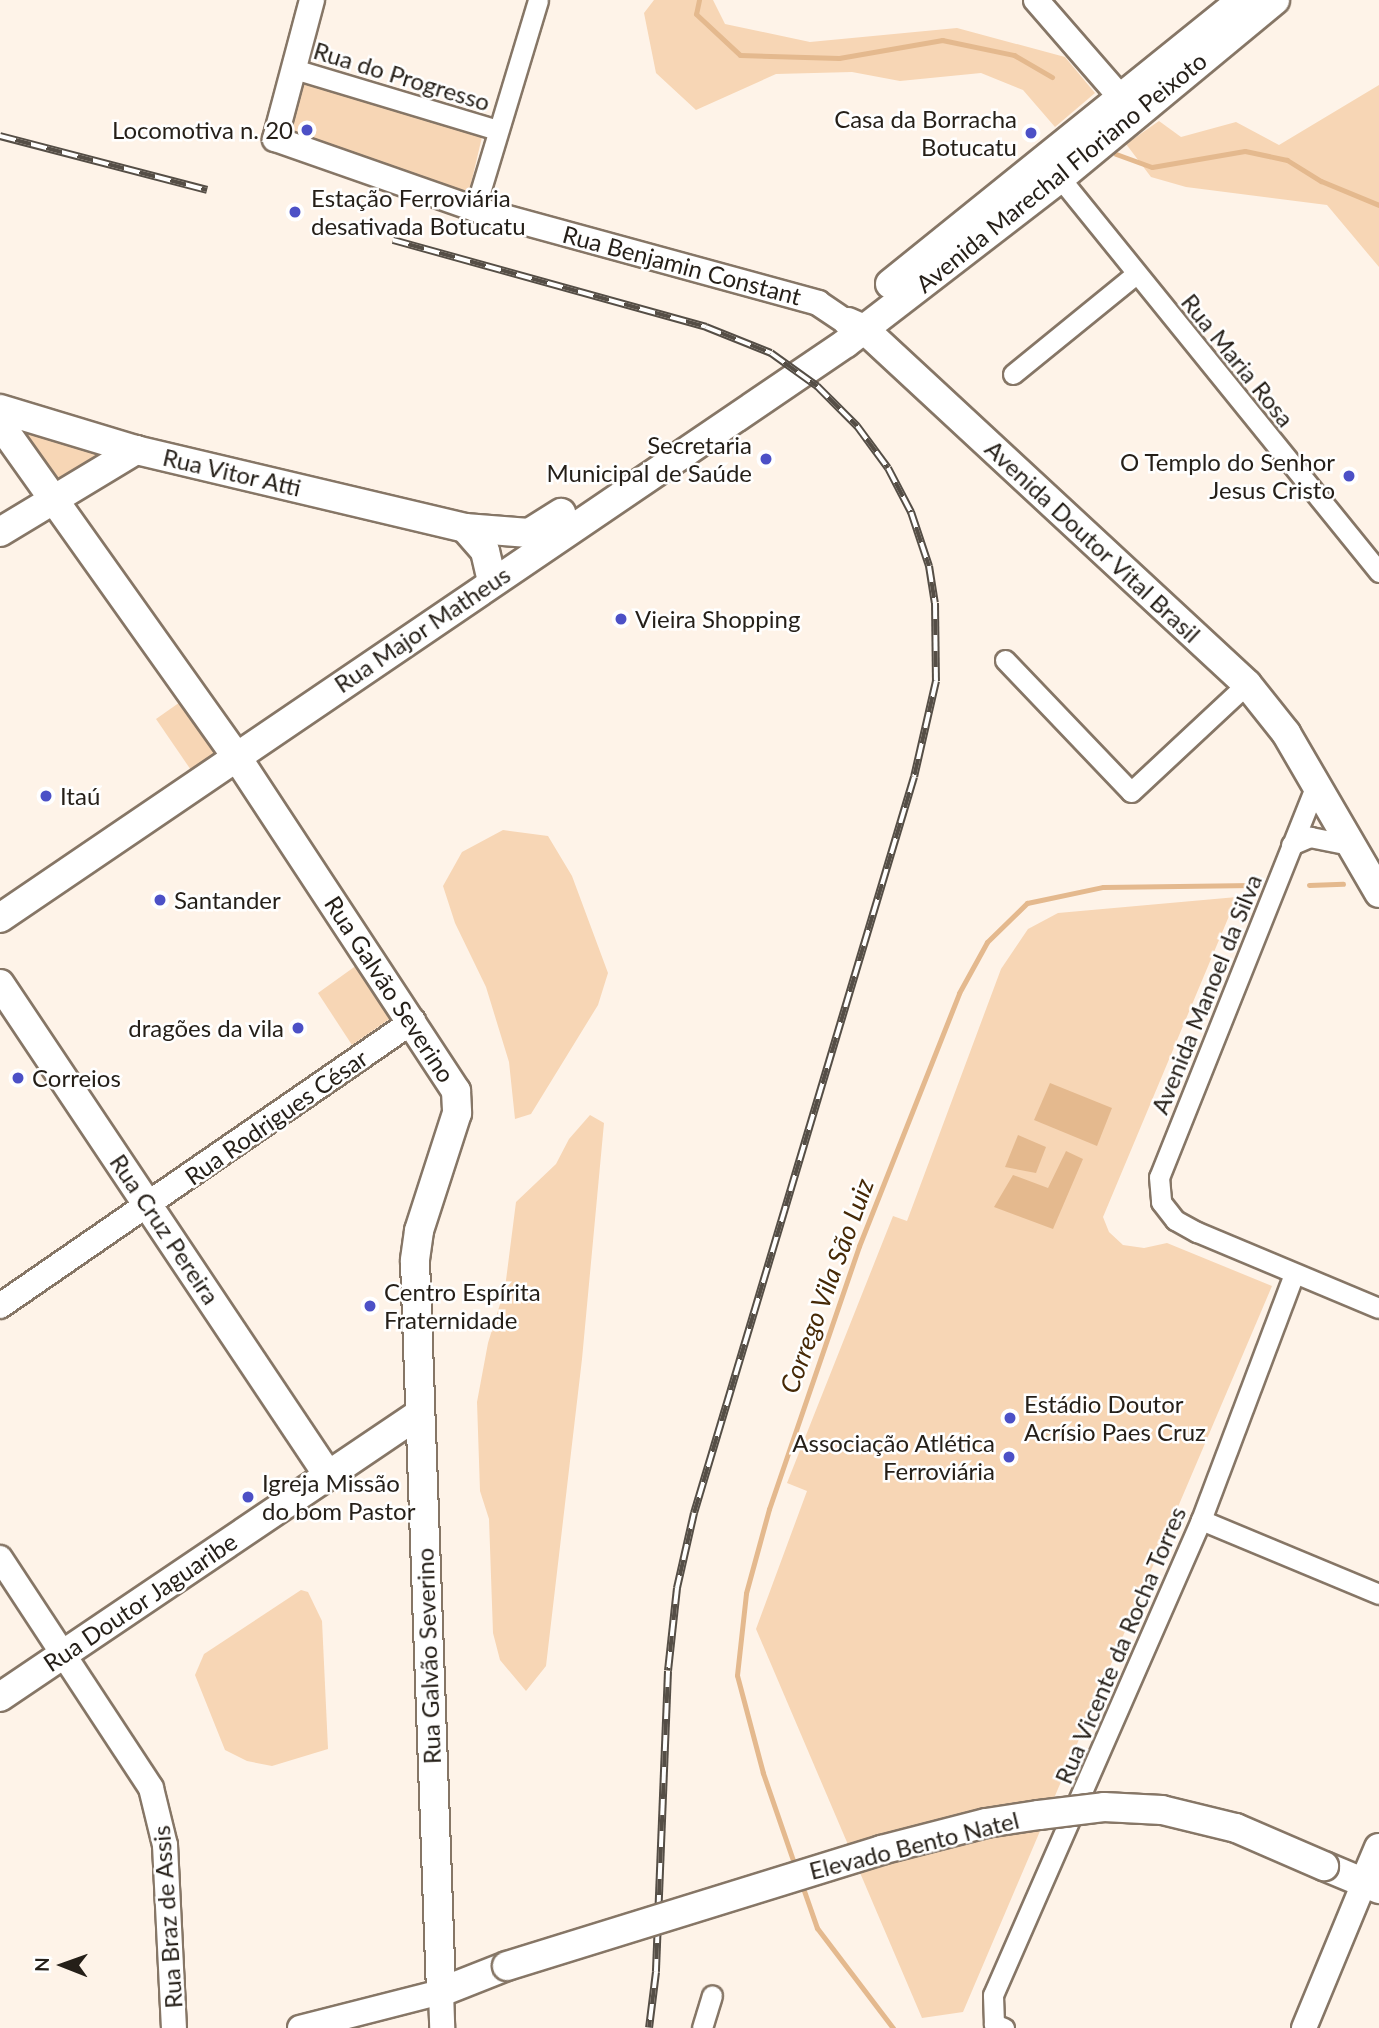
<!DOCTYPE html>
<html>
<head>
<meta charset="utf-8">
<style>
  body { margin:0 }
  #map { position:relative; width:1379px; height:2028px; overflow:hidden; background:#fef3e8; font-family:Lato,sans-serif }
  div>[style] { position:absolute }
  .green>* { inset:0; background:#f7d6b5 }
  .water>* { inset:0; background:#e4b98e }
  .stream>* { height:5px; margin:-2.5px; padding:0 2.5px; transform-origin:2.5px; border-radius:2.5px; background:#e4b98e }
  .roads { filter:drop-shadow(2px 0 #867666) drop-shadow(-2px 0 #867666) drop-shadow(0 2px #867666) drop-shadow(0 -2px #867666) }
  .minor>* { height:19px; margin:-9.5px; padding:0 9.5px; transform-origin:9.5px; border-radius:9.5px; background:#fff }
  .tertiary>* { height:24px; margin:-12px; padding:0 12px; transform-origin:12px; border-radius:12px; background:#fff }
  .secondary>* { height:28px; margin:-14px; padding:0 14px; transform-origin:14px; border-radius:14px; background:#fff }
  .rail>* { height:8px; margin-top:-4px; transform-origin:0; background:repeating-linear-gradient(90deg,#fff 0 16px,#554e46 0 32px); box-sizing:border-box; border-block:2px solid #554e46 }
  .bridges { filter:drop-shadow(2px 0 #867666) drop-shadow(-2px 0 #867666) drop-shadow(0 2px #867666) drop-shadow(0 -2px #867666) }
  .secondary-bridge>* { height:28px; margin:-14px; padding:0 14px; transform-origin:14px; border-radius:14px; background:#fff }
  .dots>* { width:19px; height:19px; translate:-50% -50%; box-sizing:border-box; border:4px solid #fff; border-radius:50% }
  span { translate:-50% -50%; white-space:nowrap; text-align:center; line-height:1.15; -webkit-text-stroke:5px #fff; paint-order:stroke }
  .street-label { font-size:24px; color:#251f18 }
  .poi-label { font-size:24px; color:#251f18 }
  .right { translate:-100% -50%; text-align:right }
  .left { translate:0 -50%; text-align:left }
  .water-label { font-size:26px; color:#462906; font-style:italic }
  .north { position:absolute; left:28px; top:1930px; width:70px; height:70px; -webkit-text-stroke:5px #fff; paint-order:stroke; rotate:271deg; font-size:19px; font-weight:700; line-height:28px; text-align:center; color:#251f18 }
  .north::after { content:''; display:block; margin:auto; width:24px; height:32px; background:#251f18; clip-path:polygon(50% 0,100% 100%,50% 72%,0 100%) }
</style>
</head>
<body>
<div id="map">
  <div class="green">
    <i style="clip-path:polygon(654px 0,713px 0,725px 24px,810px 42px,957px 28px,1065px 57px,1095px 93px,1055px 127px,1023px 90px,981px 73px,900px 81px,852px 72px,776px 74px,696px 110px,656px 73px,644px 13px)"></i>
    <i style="clip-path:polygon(300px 81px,482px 137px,469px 192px,287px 130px)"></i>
    <i style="clip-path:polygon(1379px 85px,1379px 267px,1327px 205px,1186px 187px,1151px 177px,1126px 144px,1159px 121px,1181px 137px,1236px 122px,1279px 145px)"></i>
    <i style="clip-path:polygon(7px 420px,113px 453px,61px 486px)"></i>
    <i style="clip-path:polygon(183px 700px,220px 754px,193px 773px,156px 719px)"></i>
    <i style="clip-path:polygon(503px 830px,548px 836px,572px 876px,608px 973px,598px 1005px,531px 1114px,515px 1119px,509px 1062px,486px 987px,455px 923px,443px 886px,462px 852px)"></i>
    <i style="clip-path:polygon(1237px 897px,1103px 1217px,1109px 1232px,1123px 1245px,1144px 1248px,1167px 1243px,1272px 1286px,963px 2012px,922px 2018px,756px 1629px,807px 1491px,787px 1483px,893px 1216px,907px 1221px,1001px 969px,1028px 929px,1058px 913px)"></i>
    <i style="clip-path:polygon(357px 965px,391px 1018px,352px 1045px,318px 993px)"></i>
    <i style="clip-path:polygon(590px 1115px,604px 1123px,582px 1359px,546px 1666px,526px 1691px,500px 1660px,493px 1633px,489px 1519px,480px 1491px,477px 1402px,488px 1343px,505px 1288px,516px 1202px,556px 1164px,569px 1139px)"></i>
    <i style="clip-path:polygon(301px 1590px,308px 1592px,322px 1621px,328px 1749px,272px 1766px,247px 1761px,225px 1750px,195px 1675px,204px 1654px)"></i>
  </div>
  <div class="water">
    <i style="clip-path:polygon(1050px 1083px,1112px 1108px,1097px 1146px,1034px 1120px)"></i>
    <i style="clip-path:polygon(1018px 1135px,1046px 1147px,1036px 1173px,1005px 1167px)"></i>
    <i style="clip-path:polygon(1066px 1151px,1083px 1159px,1053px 1229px,994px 1207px,1013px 1175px,1048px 1188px)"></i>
  </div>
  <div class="stream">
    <i style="left:699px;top:0;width:14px;rotate:102deg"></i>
    <i style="left:696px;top:14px;width:60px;rotate:43deg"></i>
    <i style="left:740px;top:55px;width:99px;rotate:1.7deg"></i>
    <i style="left:839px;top:58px;width:105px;rotate:-9.9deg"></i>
    <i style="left:942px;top:40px;width:74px;rotate:11.8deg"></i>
    <i style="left:1014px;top:55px;width:44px;rotate:30.1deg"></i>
    <i style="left:1116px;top:154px;width:38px;rotate:20deg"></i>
    <i style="left:1152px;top:167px;width:94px;rotate:-9.8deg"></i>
    <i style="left:1245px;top:151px;width:43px;rotate:12.1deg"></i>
    <i style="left:1287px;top:160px;width:40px;rotate:32deg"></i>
    <i style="left:1321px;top:181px;width:63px;rotate:22.5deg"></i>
    <i style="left:1309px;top:885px;width:34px;rotate:-2deg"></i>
    <i style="left:796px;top:1869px;width:102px;rotate:-109deg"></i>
    <i style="left:763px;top:1773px;width:101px;rotate:-104.9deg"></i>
    <i style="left:737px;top:1675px;width:82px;rotate:-83.7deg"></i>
    <i style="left:746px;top:1593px;width:87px;rotate:-74.7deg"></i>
    <i style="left:769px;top:1509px;width:278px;rotate:-71.1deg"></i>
    <i style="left:859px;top:1246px;width:272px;rotate:-68.4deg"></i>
    <i style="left:959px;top:993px;width:58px;rotate:-61.2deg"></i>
    <i style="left:987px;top:942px;width:56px;rotate:-44.3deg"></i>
    <i style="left:1027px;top:903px;width:78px;rotate:-11.9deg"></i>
    <i style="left:1103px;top:887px;width:151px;rotate:-0.8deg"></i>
    <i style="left:802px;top:1885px;width:46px;rotate:70.8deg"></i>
    <i style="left:817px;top:1928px;width:126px;rotate:52.8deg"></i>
  </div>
  <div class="roads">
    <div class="minor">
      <i style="left:294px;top:69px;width:212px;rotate:16.7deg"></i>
      <i style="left:1060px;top:178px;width:507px;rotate:51deg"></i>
      <i style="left:475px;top:209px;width:218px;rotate:-73.2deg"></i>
      <i style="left:1013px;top:374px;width:159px;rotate:-39.1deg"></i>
      <i style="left:1005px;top:660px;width:182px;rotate:46.3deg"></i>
      <i style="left:1131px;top:792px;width:158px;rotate:-43deg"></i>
      <i style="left:1316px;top:785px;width:422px;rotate:111.8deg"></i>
      <i style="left:1159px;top:1177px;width:25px;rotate:85deg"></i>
      <i style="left:1161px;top:1202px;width:23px;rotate:52deg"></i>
      <i style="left:1175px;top:1220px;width:25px;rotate:29deg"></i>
      <i style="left:1197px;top:1232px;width:197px;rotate:22.7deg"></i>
      <i style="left:1291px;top:845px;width:21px;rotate:-23deg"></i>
      <i style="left:1310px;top:837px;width:41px;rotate:11.3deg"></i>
      <i style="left:1201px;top:1520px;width:193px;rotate:22.6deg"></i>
      <i style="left:702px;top:2028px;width:34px;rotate:-73deg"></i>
      <i style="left:1004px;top:2028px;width:11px;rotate:-158deg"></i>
      <i style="left:994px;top:2024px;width:29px;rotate:-92deg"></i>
      <i style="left:993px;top:1995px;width:519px;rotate:-66.35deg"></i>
      <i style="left:1201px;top:1520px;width:263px;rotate:-69.3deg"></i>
    </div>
    <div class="tertiary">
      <i style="left:312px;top:0;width:144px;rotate:104.9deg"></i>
      <i style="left:275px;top:139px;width:212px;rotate:19.3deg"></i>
      <i style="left:475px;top:209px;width:356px;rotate:15.3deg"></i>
      <i style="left:818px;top:303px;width:32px;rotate:34deg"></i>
      <i style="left:1036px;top:0;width:133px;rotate:49deg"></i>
      <i style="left:0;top:1306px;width:502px;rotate:-34.61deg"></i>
      <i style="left:0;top:1558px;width:275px;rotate:56.7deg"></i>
      <i style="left:151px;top:1788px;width:59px;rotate:76.2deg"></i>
      <i style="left:165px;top:1845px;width:183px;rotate:87.2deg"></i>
      <i style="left:300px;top:2028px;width:146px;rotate:-14.3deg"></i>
      <i style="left:441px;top:1992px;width:36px;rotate:88deg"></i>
      <i style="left:1304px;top:2028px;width:157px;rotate:-67.5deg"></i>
    </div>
    <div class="secondary">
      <i style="left:890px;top:284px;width:452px;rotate:-38.9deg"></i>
      <i style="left:848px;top:322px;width:17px;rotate:24deg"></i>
      <i style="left:864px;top:329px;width:522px;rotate:42.83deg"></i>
      <i style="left:1247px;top:684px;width:63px;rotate:51.5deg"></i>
      <i style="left:1286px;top:733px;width:185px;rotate:59.8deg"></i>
      <i style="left:0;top:409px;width:142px;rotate:16.8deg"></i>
      <i style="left:136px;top:450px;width:338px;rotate:13.3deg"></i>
      <i style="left:465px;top:528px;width:64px;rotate:4.5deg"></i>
      <i style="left:529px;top:533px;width:38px;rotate:-32deg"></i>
      <i style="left:0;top:424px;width:407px;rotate:54.6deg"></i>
      <i style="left:236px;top:756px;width:401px;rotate:56.7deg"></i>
      <i style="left:456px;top:1091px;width:22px;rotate:87deg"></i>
      <i style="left:457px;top:1113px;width:124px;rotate:107.9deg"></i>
      <i style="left:419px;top:1231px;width:30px;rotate:98deg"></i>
      <i style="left:415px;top:1261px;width:731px;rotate:87.96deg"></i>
      <i style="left:441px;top:1992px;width:71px;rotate:-21.5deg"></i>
      <i style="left:465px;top:528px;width:30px;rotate:49deg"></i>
      <i style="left:485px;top:551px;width:31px;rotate:77deg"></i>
      <i style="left:0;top:532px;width:159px;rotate:-31.1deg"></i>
      <i style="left:0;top:918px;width:1023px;rotate:-34.2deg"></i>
      <i style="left:846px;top:343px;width:270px;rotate:-37.6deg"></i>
      <i style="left:1060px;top:178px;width:279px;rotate:-39.6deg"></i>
      <i style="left:0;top:984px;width:590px;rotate:56.26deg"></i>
      <i style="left:0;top:1697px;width:506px;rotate:-34.04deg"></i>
      <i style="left:1324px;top:1866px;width:60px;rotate:22.7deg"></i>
      <i style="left:1364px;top:1883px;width:38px;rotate:-67deg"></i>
    </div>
  </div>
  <div class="rail">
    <i style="left:0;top:136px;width:214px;rotate:14.6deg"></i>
    <i style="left:393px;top:240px;width:325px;rotate:15.5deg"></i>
    <i style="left:706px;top:327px;width:70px;rotate:21.8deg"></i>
    <i style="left:771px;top:353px;width:57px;rotate:35.7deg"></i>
    <i style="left:817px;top:386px;width:57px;rotate:45deg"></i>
    <i style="left:857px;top:426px;width:52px;rotate:53.6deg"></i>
    <i style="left:888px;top:468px;width:50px;rotate:62.4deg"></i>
    <i style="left:911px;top:512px;width:57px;rotate:71.6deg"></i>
    <i style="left:929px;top:566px;width:37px;rotate:81deg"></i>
    <i style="left:935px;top:603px;width:78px;rotate:89.3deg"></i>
    <i style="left:936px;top:681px;width:98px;rotate:102.9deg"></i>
    <i style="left:914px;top:777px;width:768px;rotate:106.64deg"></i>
    <i style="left:694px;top:1513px;width:77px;rotate:102.8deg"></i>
    <i style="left:677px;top:1588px;width:83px;rotate:96.2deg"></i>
    <i style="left:668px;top:1671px;width:301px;rotate:92.3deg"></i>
    <i style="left:656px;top:1972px;width:56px;rotate:97.1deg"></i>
  </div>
  <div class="bridges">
    <div class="secondary-bridge">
      <i style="left:507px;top:1966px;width:392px;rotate:-17.2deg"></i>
      <i style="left:881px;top:1850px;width:108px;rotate:-14.4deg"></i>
      <i style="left:986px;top:1823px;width:54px;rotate:-8.6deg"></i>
      <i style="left:1039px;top:1815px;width:65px;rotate:-7deg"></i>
      <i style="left:1104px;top:1807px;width:58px;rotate:3deg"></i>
      <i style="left:1162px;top:1810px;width:76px;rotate:13.7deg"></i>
      <i style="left:1236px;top:1828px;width:96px;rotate:23.4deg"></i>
    </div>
  </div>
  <div class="dots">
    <i style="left:307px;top:130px;background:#4c50c6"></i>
    <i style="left:1031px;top:133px;background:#4c50c6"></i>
    <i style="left:295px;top:212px;background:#4c50c6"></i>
    <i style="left:766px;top:459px;background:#4c50c6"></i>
    <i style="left:1349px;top:476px;background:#4c50c6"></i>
    <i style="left:621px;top:619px;background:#4c50c6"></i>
    <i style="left:46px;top:796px;background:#4c50c6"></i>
    <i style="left:160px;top:900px;background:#4c50c6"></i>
    <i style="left:298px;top:1028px;background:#4c50c6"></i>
    <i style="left:18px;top:1078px;background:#4c50c6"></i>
    <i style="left:370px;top:1306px;background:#4c50c6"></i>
    <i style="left:1010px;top:1418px;background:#4c50c6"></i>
    <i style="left:1009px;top:1457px;background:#4c50c6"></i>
    <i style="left:248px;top:1497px;background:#4c50c6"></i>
  </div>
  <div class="street-label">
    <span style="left:402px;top:76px;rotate:17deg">Rua do Progresso</span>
    <span style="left:1061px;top:172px;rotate:-39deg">Avenida Marechal Floriano Peixoto</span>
    <span style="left:682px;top:265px;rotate:15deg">Rua Benjamin Constant</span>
    <span style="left:1238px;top:360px;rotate:51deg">Rua Maria Rosa</span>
    <span style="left:232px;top:472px;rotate:13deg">Rua Vitor Atti</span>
    <span style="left:1093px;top:541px;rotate:43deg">Avenida Doutor Vital Brasil</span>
    <span style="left:422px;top:629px;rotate:-34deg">Rua Major Matheus</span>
    <span style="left:390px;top:989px;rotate:57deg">Rua Galvão Severino</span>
    <span style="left:1206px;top:994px;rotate:-68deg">Avenida Manoel da Silva</span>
    <span style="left:276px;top:1117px;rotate:-35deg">Rua Rodrigues César</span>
    <span style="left:165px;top:1229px;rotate:56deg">Rua Cruz Pereira</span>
    <span style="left:140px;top:1602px;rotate:-34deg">Rua Doutor Jaguaribe</span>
    <span style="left:1120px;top:1645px;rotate:-67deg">Rua Vicente da Rocha Torres</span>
    <span style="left:428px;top:1656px;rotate:-92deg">Rua Galvão Severino</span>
    <span style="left:914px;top:1845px;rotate:-14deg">Elevado Bento Natel</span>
    <span style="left:167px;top:1917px;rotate:-94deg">Rua Braz de Assis</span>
  </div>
  <div class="poi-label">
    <span class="right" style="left:1017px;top:133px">Casa da Borracha<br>Botucatu</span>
    <span class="right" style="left:293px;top:130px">Locomotiva n. 20</span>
    <span class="left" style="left:311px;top:212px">Estação Ferroviária<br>desativada Botucatu</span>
    <span class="right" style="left:752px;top:459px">Secretaria<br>Municipal de Saúde</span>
    <span class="right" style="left:1335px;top:476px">O Templo do Senhor<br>Jesus Cristo</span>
    <span class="left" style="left:635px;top:619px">Vieira Shopping</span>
    <span class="left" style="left:60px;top:796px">Itaú</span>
    <span class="left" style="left:174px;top:900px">Santander</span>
    <span class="right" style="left:284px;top:1028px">dragões da vila</span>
    <span class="left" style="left:32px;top:1078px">Correios</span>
    <span class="left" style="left:384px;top:1306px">Centro Espírita<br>Fraternidade</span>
    <span class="left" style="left:1024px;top:1418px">Estádio Doutor<br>Acrísio Paes Cruz</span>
    <span class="right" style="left:995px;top:1457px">Associação Atlética<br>Ferroviária</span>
    <span class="left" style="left:262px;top:1497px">Igreja Missão<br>do bom Pastor</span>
  </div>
  <div class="water-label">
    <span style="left:827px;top:1286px;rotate:-70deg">Corrego Vila São Luiz</span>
  </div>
  <div class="north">N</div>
</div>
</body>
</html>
